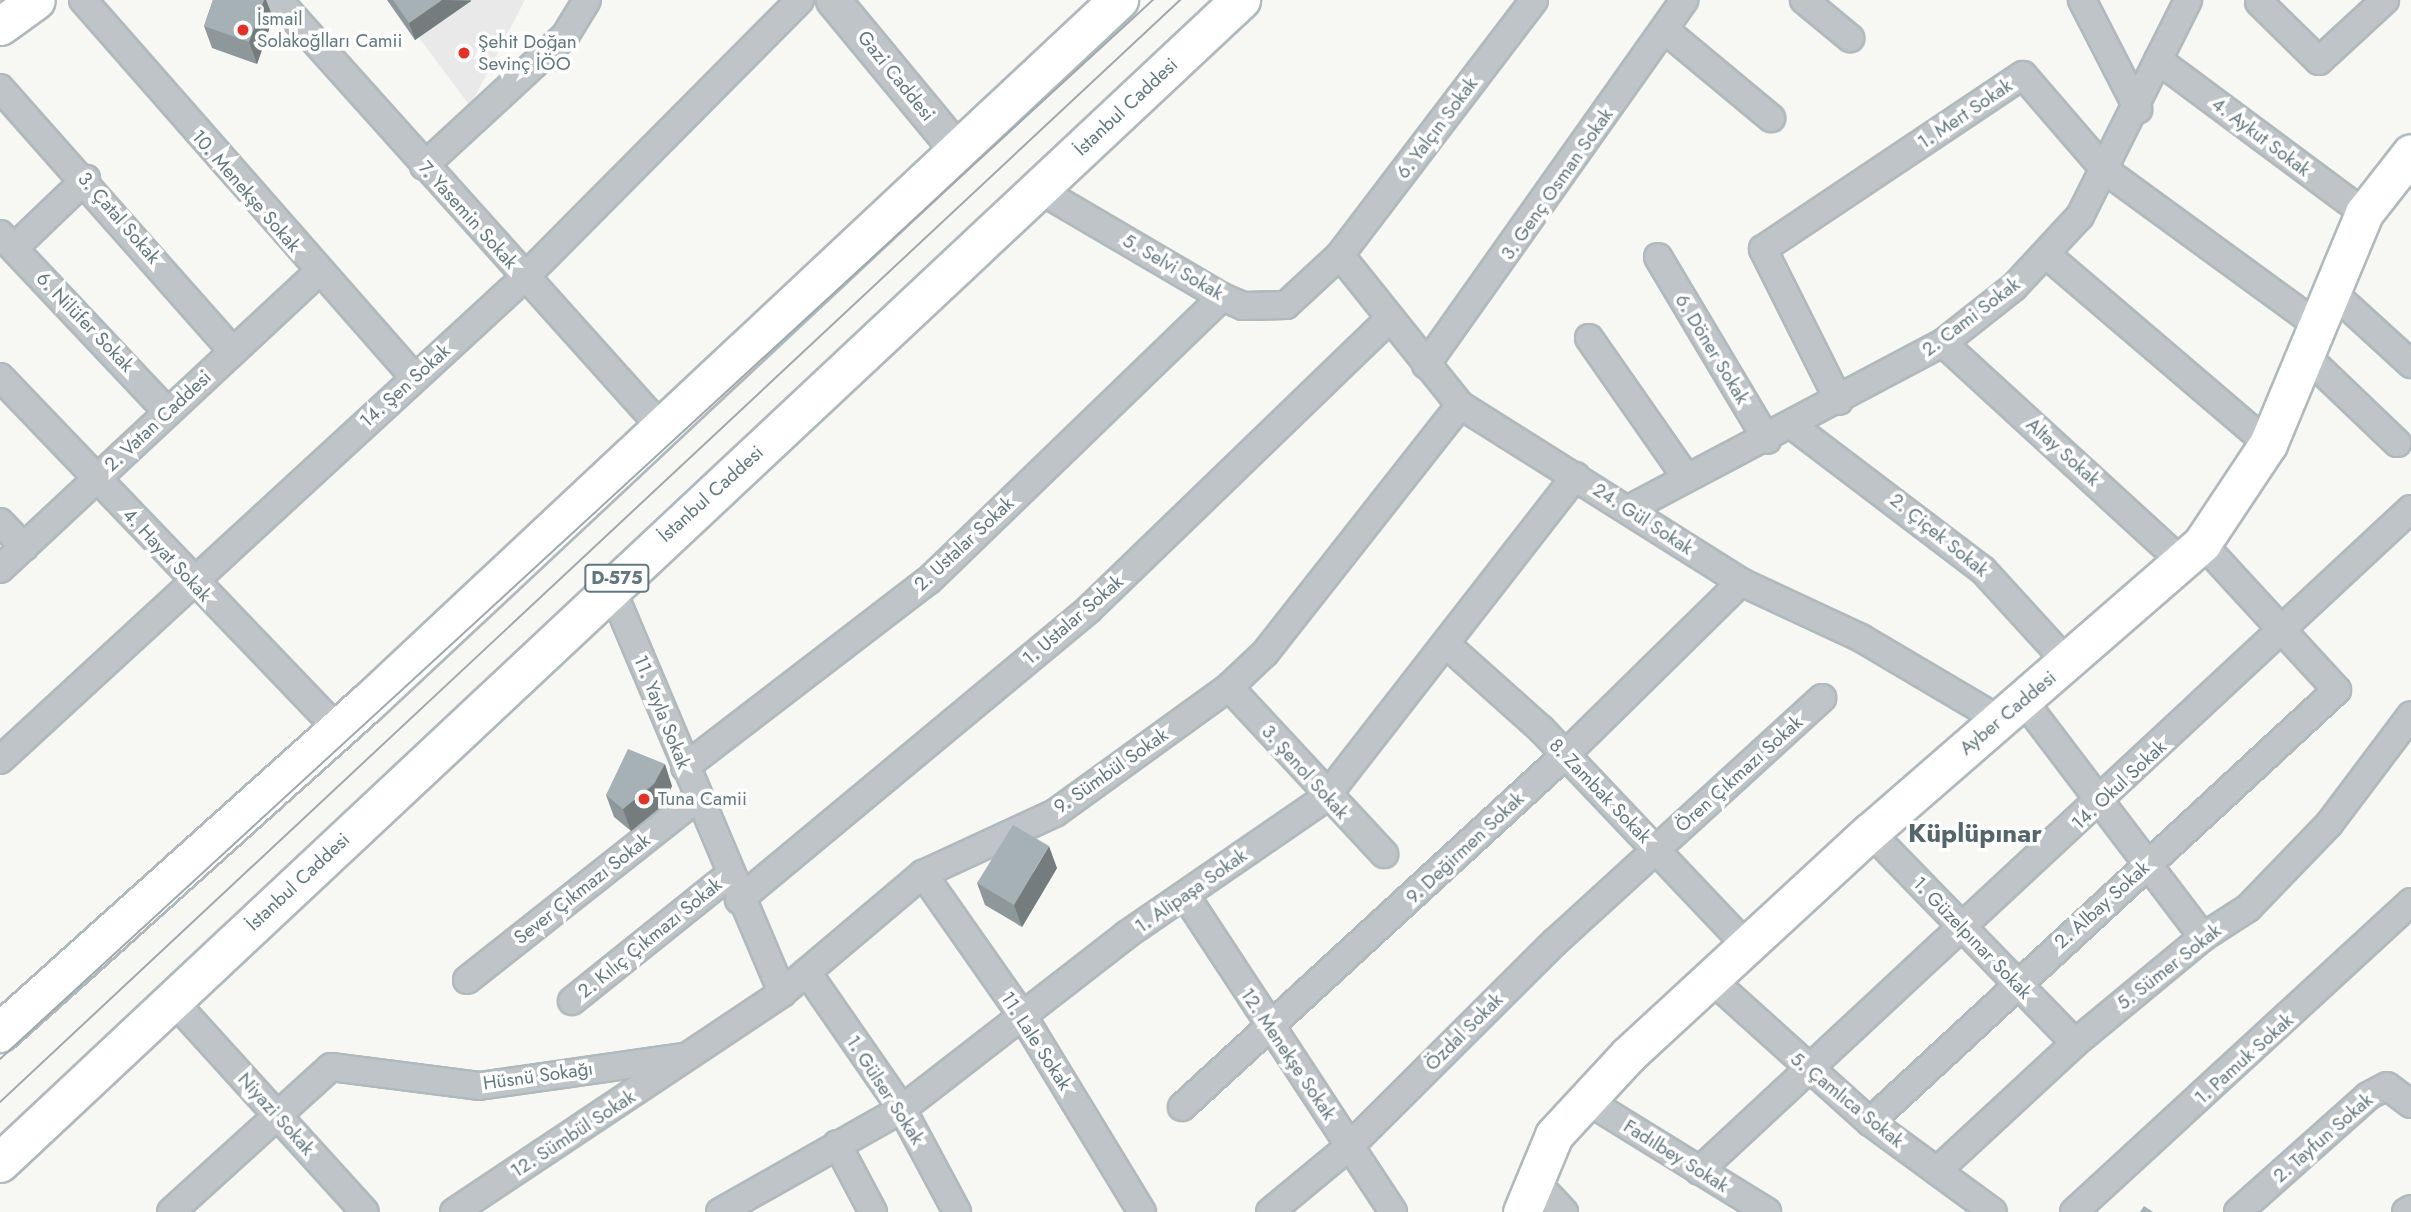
<!DOCTYPE html>
<html>
<head>
<meta charset="utf-8">
<style>
  body { margin:0 }
  #map { position:relative; width:2411px; height:1212px; overflow:hidden; background:#f7f7f4; font-family:Jost,sans-serif }
  div>[style] { position:absolute }
  .built>* { inset:0; background:#e8e9e8 }
  .roads { filter:drop-shadow(2px 0 #b0b9bc) drop-shadow(-2px 0 #b0b9bc) drop-shadow(0 2px #b0b9bc) drop-shadow(0 -2px #b0b9bc) }
  .minor>* { height:26px; margin:-13px; padding:0 13px; transform-origin:13px; border-radius:13px; background:#bec4c7 }
  .tertiary>* { height:33px; margin:-16.5px; padding:0 16.5px; transform-origin:16.5px; border-radius:16.5px; background:#bec4c7 }
  .secondary>* { height:37px; margin:-18.5px; padding:0 18.5px; transform-origin:18.5px; border-radius:18.5px; background:#fff }
  .trunk>* { height:38px; margin:-19px; padding:0 19px; transform-origin:19px; border-radius:19px; background:#fff }
  .tram>* { height:2px; margin:-1px; padding:0 1px; transform-origin:1px; border-radius:1px; background:#9fa9ad }
  .wall>* { inset:0; background:#8e989b }
  .shaded-wall>* { inset:0; background:#747c7e }
  .building>* { inset:0; background:#a5b1b4 }
  .dots>* { width:19px; height:19px; translate:-50% -50%; box-sizing:border-box; border:4px solid #fff; border-radius:50% }
  span { translate:-50% -50%; white-space:nowrap; text-align:center; line-height:1.15; -webkit-text-stroke:7px #fff; paint-order:stroke }
  .shield-label span { padding:2px 5px; background:#fff; border:2px solid; border-radius:5px; -webkit-text-stroke-width:0 }
  .shield-label { font-size:18px; color:#627880; font-weight:700 }
  .poi-label { font-size:19px; color:#627880 }
  .left { translate:0 -50%; text-align:left }
  .street-label { font-size:19px; color:#627880 }
  .district-label { font-size:26px; color:#54656b; font-weight:700 }
</style>
</head>
<body>
<div id="map">
  <div class="built">
    <i style="clip-path:polygon(391px 0,525px 0,470px 106px)"></i>
  </div>
  <div class="roads">
    <div class="minor">
      <i style="left:83px;top:0;width:502px;rotate:48.72deg"></i>
      <i style="left:278px;top:0;width:574px;rotate:48.11deg"></i>
      <i style="left:1804px;top:0;width:60px;rotate:39.6deg"></i>
      <i style="left:2082px;top:0;width:123px;rotate:62.8deg"></i>
      <i style="left:2259px;top:2px;width:84px;rotate:44.5deg"></i>
      <i style="left:2319px;top:61px;width:90px;rotate:-42.7deg"></i>
      <i style="left:1665px;top:30px;width:138px;rotate:39.7deg"></i>
      <i style="left:2158px;top:60px;width:257px;rotate:36.6deg"></i>
      <i style="left:0;top:88px;width:351px;rotate:48.5deg"></i>
      <i style="left:424px;top:166px;width:192px;rotate:-42.7deg"></i>
      <i style="left:565px;top:36px;width:42px;rotate:-58.6deg"></i>
      <i style="left:1038px;top:189px;width:213px;rotate:30.4deg"></i>
      <i style="left:1222px;top:297px;width:23px;rotate:23deg"></i>
      <i style="left:1243px;top:306px;width:43px;rotate:-1.3deg"></i>
      <i style="left:1286px;top:305px;width:74px;rotate:-42.8deg"></i>
      <i style="left:1340px;top:255px;width:320px;rotate:-52.7deg"></i>
      <i style="left:0;top:234px;width:245px;rotate:46.7deg"></i>
      <i style="left:14px;top:248px;width:100px;rotate:-43.8deg"></i>
      <i style="left:1340px;top:255px;width:192px;rotate:51.3deg"></i>
      <i style="left:1460px;top:405px;width:332px;rotate:32.2deg"></i>
      <i style="left:1741px;top:582px;width:132px;rotate:25deg"></i>
      <i style="left:1861px;top:638px;width:159px;rotate:30.6deg"></i>
      <i style="left:2048px;top:256px;width:289px;rotate:40.5deg"></i>
      <i style="left:1658px;top:257px;width:213px;rotate:59.2deg"></i>
      <i style="left:2330px;top:290px;width:110px;rotate:42.4deg"></i>
      <i style="left:1589px;top:338px;width:169px;rotate:55.1deg"></i>
      <i style="left:1943px;top:343px;width:324px;rotate:42.5deg"></i>
      <i style="left:2304px;top:354px;width:129px;rotate:43.7deg"></i>
      <i style="left:1426px;top:365px;width:447px;rotate:-54.7deg"></i>
      <i style="left:0;top:377px;width:489px;rotate:46.2deg"></i>
      <i style="left:1839px;top:401px;width:170px;rotate:-116.6deg"></i>
      <i style="left:1763px;top:249px;width:313px;rotate:-33.8deg"></i>
      <i style="left:2023px;top:75px;width:127px;rotate:49.2deg"></i>
      <i style="left:2106px;top:171px;width:260px;rotate:36.1deg"></i>
      <i style="left:1793px;top:426px;width:238px;rotate:37.2deg"></i>
      <i style="left:1983px;top:570px;width:126px;rotate:47.6deg"></i>
      <i style="left:1629px;top:509px;width:355px;rotate:-27.9deg"></i>
      <i style="left:1943px;top:343px;width:90px;rotate:-38.3deg"></i>
      <i style="left:2014px;top:287px;width:97px;rotate:-47.1deg"></i>
      <i style="left:2080px;top:216px;width:241px;rotate:-63.4deg"></i>
      <i style="left:0;top:522px;width:35px;rotate:46deg"></i>
      <i style="left:0;top:569px;width:434px;rotate:-43deg"></i>
      <i style="left:610px;top:585px;width:443px;rotate:67.1deg"></i>
      <i style="left:1447px;top:645px;width:126px;rotate:41.8deg"></i>
      <i style="left:1541px;top:729px;width:298px;rotate:46.5deg"></i>
      <i style="left:1229px;top:687px;width:228px;rotate:47.1deg"></i>
      <i style="left:2023px;top:700px;width:298px;rotate:52.8deg"></i>
      <i style="left:0;top:760px;width:713px;rotate:-42.61deg"></i>
      <i style="left:525px;top:277px;width:390px;rotate:-45.2deg"></i>
      <i style="left:685px;top:767px;width:307px;rotate:-37.5deg"></i>
      <i style="left:929px;top:580px;width:407px;rotate:-44deg"></i>
      <i style="left:1870px;top:832px;width:294px;rotate:45.8deg"></i>
      <i style="left:923px;top:874px;width:176px;rotate:55deg"></i>
      <i style="left:1024px;top:1018px;width:227px;rotate:58.7deg"></i>
      <i style="left:1185px;top:895px;width:379px;rotate:56.7deg"></i>
      <i style="left:739px;top:900px;width:455px;rotate:-39.7deg"></i>
      <i style="left:1089px;top:609px;width:417px;rotate:-44deg"></i>
      <i style="left:807px;top:972px;width:167px;rotate:55.3deg"></i>
      <i style="left:902px;top:1109px;width:117px;rotate:61.9deg"></i>
      <i style="left:1710px;top:978px;width:215px;rotate:42deg"></i>
      <i style="left:1870px;top:1122px;width:152px;rotate:36.2deg"></i>
      <i style="left:467px;top:980px;width:292px;rotate:-38.3deg"></i>
      <i style="left:572px;top:1001px;width:201px;rotate:-38.7deg"></i>
      <i style="left:188px;top:1017px;width:263px;rotate:47.8deg"></i>
      <i style="left:1586px;top:1100px;width:213px;rotate:31.7deg"></i>
      <i style="left:1182px;top:1107px;width:522px;rotate:-42.59deg"></i>
      <i style="left:1566px;top:754px;width:245px;rotate:-44.5deg"></i>
      <i style="left:1870px;top:1122px;width:636px;rotate:-42.77deg"></i>
      <i style="left:2337px;top:690px;width:200px;rotate:-132.6deg"></i>
      <i style="left:837px;top:1144px;width:77px;rotate:62.1deg"></i>
      <i style="left:1699px;top:1171px;width:972px;rotate:-42.92deg"></i>
      <i style="left:1937px;top:1171px;width:188px;rotate:-42.8deg"></i>
      <i style="left:2075px;top:1043px;width:166px;rotate:-39.6deg"></i>
      <i style="left:2203px;top:937px;width:54px;rotate:-32.8deg"></i>
      <i style="left:2248px;top:908px;width:117px;rotate:-46deg"></i>
      <i style="left:2329px;top:824px;width:136px;rotate:-53deg"></i>
      <i style="left:1534px;top:1180px;width:44px;rotate:46.8deg"></i>
      <i style="left:171px;top:1212px;width:216px;rotate:-42.2deg"></i>
      <i style="left:331px;top:1067px;width:149px;rotate:7.3deg"></i>
      <i style="left:479px;top:1086px;width:207px;rotate:-8.1deg"></i>
      <i style="left:454px;top:1212px;width:394px;rotate:-33.7deg"></i>
      <i style="left:782px;top:993px;width:185px;rotate:-40.2deg"></i>
      <i style="left:923px;top:874px;width:145px;rotate:-24.8deg"></i>
      <i style="left:1055px;top:813px;width:215px;rotate:-35.9deg"></i>
      <i style="left:1229px;top:687px;width:50px;rotate:-43.4deg"></i>
      <i style="left:1265px;top:653px;width:315px;rotate:-51.8deg"></i>
      <i style="left:720px;top:1212px;width:209px;rotate:-29.5deg"></i>
      <i style="left:902px;top:1109px;width:284px;rotate:-37.8deg"></i>
      <i style="left:1126px;top:935px;width:242px;rotate:-34.5deg"></i>
      <i style="left:1325px;top:798px;width:408px;rotate:-52.1deg"></i>
      <i style="left:1270px;top:1212px;width:105px;rotate:-39.6deg"></i>
      <i style="left:1351px;top:1145px;width:288px;rotate:-44.9deg"></i>
      <i style="left:1555px;top:942px;width:362px;rotate:-42.4deg"></i>
      <i style="left:2074px;top:1212px;width:458px;rotate:-42.6deg"></i>
      <i style="left:2238px;top:1212px;width:174px;rotate:-41.7deg"></i>
      <i style="left:2368px;top:1096px;width:21px;rotate:-28deg"></i>
      <i style="left:2387px;top:1086px;width:30px;rotate:37deg"></i>
      <i style="left:2406px;top:1212px;width:6px;rotate:-31deg"></i>
    </div>
    <div class="tertiary">
      <i style="left:833px;top:0;width:196px;rotate:50.4deg"></i>
    </div>
    <div class="secondary">
      <i style="left:0;top:26px;width:44px;rotate:-35.8deg"></i>
      <i style="left:1522px;top:1212px;width:83px;rotate:-67.4deg"></i>
      <i style="left:1554px;top:1135px;width:109px;rotate:-47.2deg"></i>
      <i style="left:1628px;top:1055px;width:329px;rotate:-42.7deg"></i>
      <i style="left:1870px;top:832px;width:440px;rotate:-41deg"></i>
      <i style="left:2202px;top:543px;width:119px;rotate:-56.3deg"></i>
      <i style="left:2268px;top:444px;width:250px;rotate:-67.4deg"></i>
      <i style="left:2364px;top:213px;width:76px;rotate:-51.9deg"></i>
    </div>
    <div class="trunk">
      <i style="left:0;top:1033px;width:494px;rotate:-41.9deg"></i>
      <i style="left:368px;top:703px;width:1029px;rotate:-43.11deg"></i>
      <i style="left:0;top:1163px;width:1701px;rotate:-43.14deg"></i>
    </div>
  </div>
  <div class="tram">
    <i style="left:0;top:1059px;width:1566px;rotate:-42.57deg"></i>
    <i style="left:0;top:1102px;width:1615px;rotate:-43.04deg"></i>
  </div>
  <div class="wall">
    <i style="clip-path:polygon(213px 0,266px 0,273px 18px,257px 64px,212px 48px,204px 26px)"></i>
    <i style="clip-path:polygon(387px 0,471px 0,471px 1px,415px 40px)"></i>
    <i style="clip-path:polygon(672px 786px,662px 806px,631px 831px,614px 817px,606px 795px)"></i>
    <i style="clip-path:polygon(1057px 868px,1022px 927px,985px 905px,977px 883px)"></i>
  </div>
  <div class="shaded-wall">
    <i style="clip-path:polygon(264px 0,266px 0,273px 18px,257px 64px,249px 42px)"></i>
    <i style="clip-path:polygon(442px 0,471px 1px,415px 40px,409px 23px)"></i>
    <i style="clip-path:polygon(665px 764px,672px 786px,662px 806px,631px 831px,623px 809px)"></i>
    <i style="clip-path:polygon(1049px 846px,1057px 868px,1022px 927px,1014px 905px)"></i>
  </div>
  <div class="building">
    <i style="clip-path:polygon(213px 0,264px 0,249px 42px,204px 26px)"></i>
    <i style="clip-path:polygon(393px 0,442px 0,409px 23px)"></i>
    <i style="clip-path:polygon(628px 749px,665px 764px,654px 784px,623px 809px,606px 795px)"></i>
    <i style="clip-path:polygon(1013px 825px,1049px 846px,1014px 905px,977px 883px)"></i>
    <i style="clip-path:polygon(2144px 1206px,2153px 1212px,2140px 1212px)"></i>
  </div>
  <div class="dots">
    <i style="left:243px;top:30px;background:#e73025"></i>
    <i style="left:464px;top:53px;background:#e73025"></i>
    <i style="left:644px;top:799px;background:#e73025"></i>
  </div>
  <div class="shield-label">
    <span style="left:617px;top:578px">D-575</span>
  </div>
  <div class="poi-label">
    <span class="left" style="left:257px;top:30px">İsmail<br>Solakoğlları Camii</span>
    <span class="left" style="left:478px;top:53px">Şehit Doğan<br>Sevinç İÖO</span>
    <span class="left" style="left:658px;top:799px">Tuna Camii</span>
  </div>
  <div class="street-label">
    <span style="left:896px;top:76px;rotate:51deg">Gazi Caddesi</span>
    <span style="left:1126px;top:107px;rotate:-43deg">İstanbul Caddesi</span>
    <span style="left:1965px;top:114px;rotate:-34deg">1. Mert Sokak</span>
    <span style="left:1437px;top:128px;rotate:-53deg">6. Yalçın Sokak</span>
    <span style="left:2261px;top:137px;rotate:37deg">4. Aykut Sokak</span>
    <span style="left:1557px;top:184px;rotate:-55deg">3. Genç Osman Sokak</span>
    <span style="left:246px;top:191px;rotate:49deg">10. Menekşe Sokak</span>
    <span style="left:468px;top:215px;rotate:48deg">7. Yasemin Sokak</span>
    <span style="left:119px;top:218px;rotate:49deg">3. Çatal Sokak</span>
    <span style="left:1173px;top:267px;rotate:30deg">5. Selvi Sokak</span>
    <span style="left:1971px;top:317px;rotate:-37deg">2. Cami Sokak</span>
    <span style="left:85px;top:322px;rotate:46deg">6. Nilüfer Sokak</span>
    <span style="left:1712px;top:349px;rotate:59deg">6. Döner Sokak</span>
    <span style="left:405px;top:386px;rotate:-42deg">14. Şen Sokak</span>
    <span style="left:158px;top:421px;rotate:-43deg">2. Vatan Caddesi</span>
    <span style="left:2063px;top:452px;rotate:42deg">Altay Sokak</span>
    <span style="left:711px;top:494px;rotate:-42deg">İstanbul Caddesi</span>
    <span style="left:1643px;top:519px;rotate:33deg">24. Gül Sokak</span>
    <span style="left:1939px;top:535px;rotate:39deg">2. Çiçek Sokak</span>
    <span style="left:964px;top:544px;rotate:-43deg">2. Ustalar Sokak</span>
    <span style="left:167px;top:555px;rotate:47deg">4. Hayat Sokak</span>
    <span style="left:1073px;top:620px;rotate:-41deg">1. Ustalar Sokak</span>
    <span style="left:662px;top:712px;rotate:68deg">11. Yayla Sokak</span>
    <span style="left:2008px;top:713px;rotate:-40deg">Ayber Caddesi</span>
    <span style="left:1111px;top:771px;rotate:-35deg">9. Sümbül Sokak</span>
    <span style="left:1305px;top:772px;rotate:48deg">3. Şenol Sokak</span>
    <span style="left:1739px;top:774px;rotate:-42deg">Ören Çıkmazı Sokak</span>
    <span style="left:2119px;top:785px;rotate:-43deg">14. Okul Sokak</span>
    <span style="left:1600px;top:791px;rotate:46deg">8. Zambak Sokak</span>
    <span style="left:1465px;top:848px;rotate:-43deg">9. Değirmen Sokak</span>
    <span style="left:298px;top:882px;rotate:-43deg">İstanbul Caddesi</span>
    <span style="left:582px;top:889px;rotate:-38deg">Sever Çıkmazı Sokak</span>
    <span style="left:1191px;top:891px;rotate:-35deg">1. Alipaşa Sokak</span>
    <span style="left:2102px;top:905px;rotate:-42deg">2. Albay Sokak</span>
    <span style="left:650px;top:938px;rotate:-39deg">2. Kılıç Çıkmazı Sokak</span>
    <span style="left:1972px;top:938px;rotate:46deg">1. Güzelpınar Sokak</span>
    <span style="left:2169px;top:967px;rotate:-38deg">5. Sümer Sokak</span>
    <span style="left:1464px;top:1032px;rotate:-45deg">Özdal Sokak</span>
    <span style="left:1036px;top:1041px;rotate:57deg">11. Lale Sokak</span>
    <span style="left:1288px;top:1054px;rotate:56deg">12. Menekşe Sokak</span>
    <span style="left:2244px;top:1059px;rotate:-42deg">1. Pamuk Sokak</span>
    <span style="left:538px;top:1076px;rotate:-8deg">Hüsnü Sokağı</span>
    <span style="left:885px;top:1090px;rotate:57deg">1. Gülser Sokak</span>
    <span style="left:1847px;top:1100px;rotate:39deg">5. Çamlıca Sokak</span>
    <span style="left:276px;top:1114px;rotate:48deg">Niyazi Sokak</span>
    <span style="left:573px;top:1134px;rotate:-33deg">12. Sümbül Sokak</span>
    <span style="left:2323px;top:1138px;rotate:-41deg">2. Tayfun Sokak</span>
    <span style="left:1676px;top:1156px;rotate:32deg">Fadılbey Sokak</span>
  </div>
  <div class="district-label">
    <span style="left:1975px;top:834px">Küplüpınar</span>
  </div>
</div>
</body>
</html>
